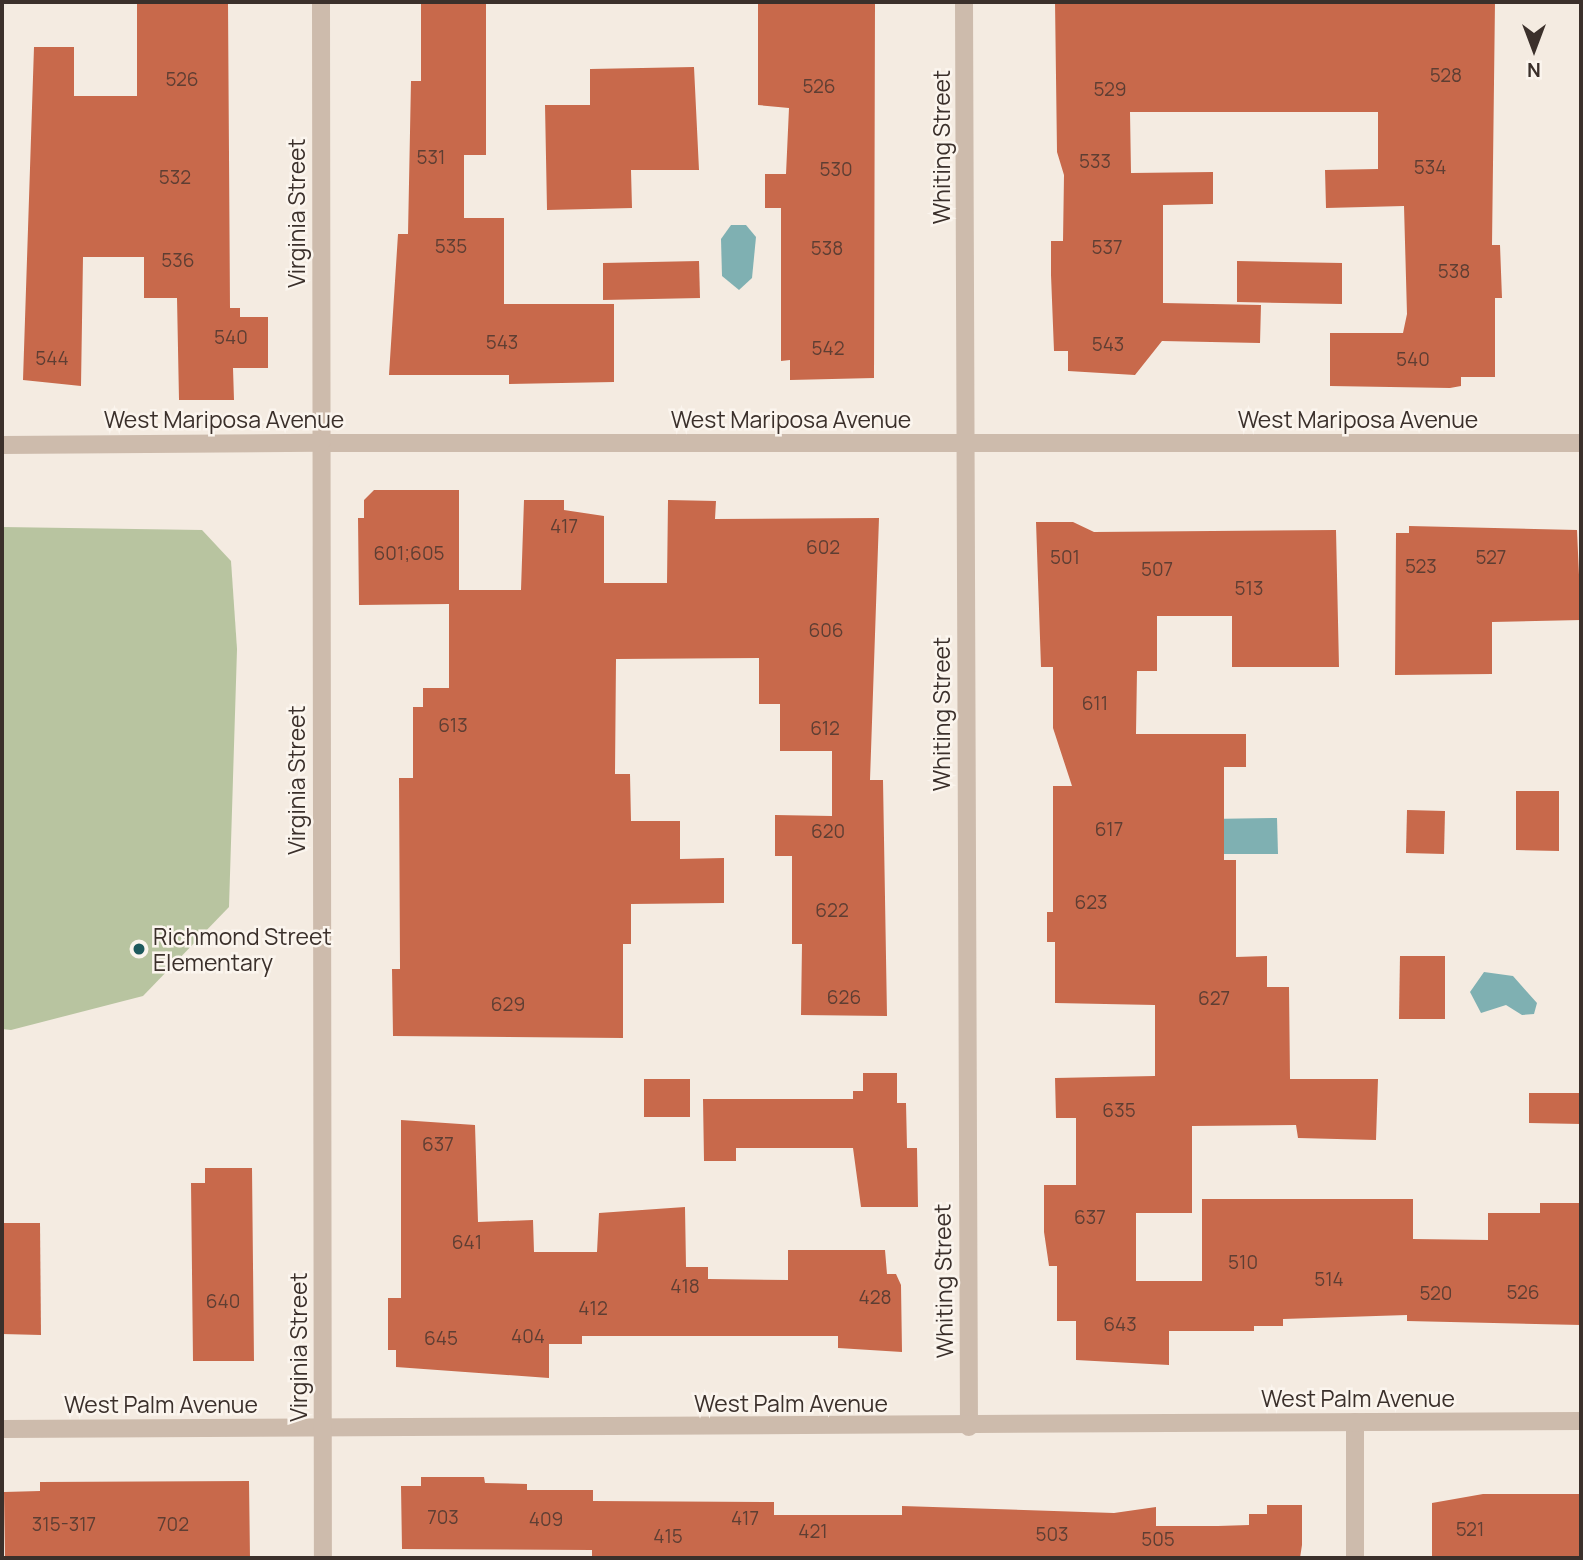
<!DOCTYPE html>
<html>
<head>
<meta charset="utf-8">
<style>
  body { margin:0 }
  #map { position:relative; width:1583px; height:1560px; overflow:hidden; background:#f4ebe1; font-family:Manrope,sans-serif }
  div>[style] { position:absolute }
  .green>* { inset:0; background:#b8c4a0 }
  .water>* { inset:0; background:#7fb0b2 }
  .building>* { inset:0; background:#c8694b }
  .minor>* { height:18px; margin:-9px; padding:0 9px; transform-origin:9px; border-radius:9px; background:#cdbbac }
  .tertiary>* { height:18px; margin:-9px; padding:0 9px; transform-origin:9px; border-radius:9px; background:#cdbbac }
  .dots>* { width:19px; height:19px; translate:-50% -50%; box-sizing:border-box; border:4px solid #fbf5ee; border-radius:50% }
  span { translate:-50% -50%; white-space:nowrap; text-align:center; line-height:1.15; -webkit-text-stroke:5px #fbf5ee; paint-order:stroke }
  .number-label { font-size:19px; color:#5e3e33 }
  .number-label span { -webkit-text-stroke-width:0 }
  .street-label { font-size:23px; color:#3b302b }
  .poi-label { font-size:23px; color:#3b302b }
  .left { translate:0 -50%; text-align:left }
  .frame { position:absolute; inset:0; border:4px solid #3b302b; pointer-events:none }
  .north { position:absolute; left:1499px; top:14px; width:70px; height:70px; -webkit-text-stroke:5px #fbf5ee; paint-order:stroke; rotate:180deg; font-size:19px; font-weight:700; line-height:28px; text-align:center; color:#3b302b }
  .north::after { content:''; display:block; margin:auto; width:24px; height:32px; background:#3b302b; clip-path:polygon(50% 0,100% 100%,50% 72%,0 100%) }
</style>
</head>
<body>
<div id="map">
  <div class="green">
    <i style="clip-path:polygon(2px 527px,202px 530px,231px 561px,237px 649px,229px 907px,143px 996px,11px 1030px,2px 1029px)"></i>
  </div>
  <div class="water">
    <i style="clip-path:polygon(731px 225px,746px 225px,756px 237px,752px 278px,739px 290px,722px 276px,721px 239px)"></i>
    <i style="clip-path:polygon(1277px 818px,1278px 854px,1210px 854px,1209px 819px)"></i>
    <i style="clip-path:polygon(1484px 972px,1513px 976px,1537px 1003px,1534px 1014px,1522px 1015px,1506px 1005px,1481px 1013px,1470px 992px)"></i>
  </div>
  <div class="building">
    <i style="clip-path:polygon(137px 2px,228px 2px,230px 308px,240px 308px,240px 317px,268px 317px,268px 368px,233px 368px,234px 400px,179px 400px,177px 298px,144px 298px,144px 257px,83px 257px,81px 386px,23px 380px,34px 47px,74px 47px,74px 96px,137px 96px)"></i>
    <i style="clip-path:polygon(421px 2px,486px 2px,486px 155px,464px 155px,464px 218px,504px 218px,504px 304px,614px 304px,614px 382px,509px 384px,509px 375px,389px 375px,398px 234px,408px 234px,411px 81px,421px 81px)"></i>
    <i style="clip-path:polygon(758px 2px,875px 2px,874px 378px,790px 380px,790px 360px,781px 361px,781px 208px,765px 208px,765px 174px,786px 174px,789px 108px,758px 105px)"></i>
    <i style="clip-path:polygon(1055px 2px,1495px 2px,1492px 245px,1500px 245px,1502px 298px,1495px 298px,1495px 377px,1461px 377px,1461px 386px,1450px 388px,1330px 386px,1330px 333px,1403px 333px,1407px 314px,1404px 206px,1326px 208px,1325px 170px,1378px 169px,1378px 112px,1130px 112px,1131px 173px,1213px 172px,1213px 204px,1163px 205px,1163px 303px,1261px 305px,1260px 343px,1162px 341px,1135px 375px,1068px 371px,1068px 351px,1054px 351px,1051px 275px,1051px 241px,1063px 241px,1064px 175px,1057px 152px)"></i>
    <i style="clip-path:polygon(694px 67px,699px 170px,631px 170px,632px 208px,547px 210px,545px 105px,590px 105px,590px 69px)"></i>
    <i style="clip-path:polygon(699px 261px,700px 298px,603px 300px,603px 263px)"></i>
    <i style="clip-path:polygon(1237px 261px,1342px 263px,1342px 304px,1237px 302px)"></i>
    <i style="clip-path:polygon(374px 490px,459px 490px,459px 590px,521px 590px,524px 500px,564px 500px,564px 510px,604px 516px,604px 583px,667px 583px,668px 500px,716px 501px,715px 519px,879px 518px,870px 780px,883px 780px,887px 1016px,801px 1015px,802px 944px,792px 944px,792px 856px,775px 856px,775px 815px,832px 816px,832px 751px,780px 751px,780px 704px,759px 704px,759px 658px,616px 659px,615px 774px,630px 774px,631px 821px,680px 821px,680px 859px,724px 858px,724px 903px,631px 904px,631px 944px,623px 944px,623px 1038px,393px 1036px,392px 969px,400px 969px,399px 778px,413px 778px,413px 707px,423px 707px,423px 688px,449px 688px,449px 604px,359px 605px,358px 518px,364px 518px,364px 500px)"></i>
    <i style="clip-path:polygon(1036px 522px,1073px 522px,1094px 532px,1336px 530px,1339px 667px,1232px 667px,1232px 616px,1157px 616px,1157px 671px,1137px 671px,1136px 734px,1246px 734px,1246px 767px,1224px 767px,1224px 860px,1236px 860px,1236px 957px,1267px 956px,1267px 987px,1289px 987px,1290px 1079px,1378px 1079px,1376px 1140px,1298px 1138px,1296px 1125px,1192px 1126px,1192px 1213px,1136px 1213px,1136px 1281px,1202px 1281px,1202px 1199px,1413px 1199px,1413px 1239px,1488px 1240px,1488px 1213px,1540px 1213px,1540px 1203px,1581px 1203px,1581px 1325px,1407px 1321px,1407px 1315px,1283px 1319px,1283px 1326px,1254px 1326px,1254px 1331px,1169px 1331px,1169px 1365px,1076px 1360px,1076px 1321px,1057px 1321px,1057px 1266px,1049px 1266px,1044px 1232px,1044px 1185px,1076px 1185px,1076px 1118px,1056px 1118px,1055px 1078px,1155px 1076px,1155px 1005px,1055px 1003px,1055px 942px,1047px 942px,1047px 912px,1053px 912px,1053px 786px,1072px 786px,1053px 728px,1053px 667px,1041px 667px)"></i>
    <i style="clip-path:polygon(1409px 526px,1577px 530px,1581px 620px,1492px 622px,1492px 674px,1395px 675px,1396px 533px,1409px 533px)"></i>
    <i style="clip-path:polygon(1516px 791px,1559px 791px,1559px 851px,1516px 850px)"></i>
    <i style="clip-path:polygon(1407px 810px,1445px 811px,1444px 854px,1406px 853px)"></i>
    <i style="clip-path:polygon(1400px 956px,1445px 956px,1445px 1019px,1399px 1019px)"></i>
    <i style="clip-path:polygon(863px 1073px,897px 1073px,897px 1103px,906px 1103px,907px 1148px,917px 1148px,918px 1207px,861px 1207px,853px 1148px,736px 1148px,736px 1161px,704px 1161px,703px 1099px,853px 1099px,853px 1091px,863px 1091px)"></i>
    <i style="clip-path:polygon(644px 1079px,690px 1079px,690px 1117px,644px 1117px)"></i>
    <i style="clip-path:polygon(1529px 1093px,1581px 1093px,1581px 1124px,1529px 1123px)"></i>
    <i style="clip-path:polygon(401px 1120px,475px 1125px,478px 1222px,533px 1220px,534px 1252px,597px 1252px,599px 1213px,685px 1207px,686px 1267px,708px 1267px,708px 1279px,788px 1280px,788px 1250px,885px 1250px,887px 1274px,896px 1274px,901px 1285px,902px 1352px,838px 1348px,838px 1336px,582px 1336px,582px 1344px,549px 1344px,549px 1378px,396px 1367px,396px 1350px,388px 1350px,388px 1298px,401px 1298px)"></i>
    <i style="clip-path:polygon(205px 1168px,252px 1168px,254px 1361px,193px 1361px,191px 1183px,205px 1183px)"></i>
    <i style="clip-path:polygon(2px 1223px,40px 1223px,41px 1335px,2px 1334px)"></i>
    <i style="clip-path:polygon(421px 1477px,484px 1477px,485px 1483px,527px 1484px,527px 1490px,593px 1490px,593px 1501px,774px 1502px,774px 1515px,902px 1515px,902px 1506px,1114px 1513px,1156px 1507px,1156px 1526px,1218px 1526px,1249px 1525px,1249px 1514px,1267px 1514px,1267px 1505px,1302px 1505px,1302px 1545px,1300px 1558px,592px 1558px,592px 1550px,402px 1549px,401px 1486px,421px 1486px)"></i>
    <i style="clip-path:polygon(249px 1481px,250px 1558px,5px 1558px,4px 1492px,40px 1491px,40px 1482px)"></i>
    <i style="clip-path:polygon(1483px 1494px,1581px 1494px,1581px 1558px,1432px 1558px,1432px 1503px)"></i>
  </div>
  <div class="minor">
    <i style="left:964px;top:2px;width:1425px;rotate:89.8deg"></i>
    <i style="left:321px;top:443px;width:1260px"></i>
    <i style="left:1355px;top:1422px;width:136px;rotate:90deg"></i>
    <i style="left:2px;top:1429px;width:1579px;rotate:-0.29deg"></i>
  </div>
  <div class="tertiary">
    <i style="left:321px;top:2px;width:1556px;rotate:89.93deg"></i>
    <i style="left:2px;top:445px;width:319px;rotate:-0.4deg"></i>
  </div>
  <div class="dots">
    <i style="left:139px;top:949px;background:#1f5a5e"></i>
  </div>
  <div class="number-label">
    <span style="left:1446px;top:76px">528</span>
    <span style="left:182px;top:80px">526</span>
    <span style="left:819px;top:87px">526</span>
    <span style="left:1110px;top:90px">529</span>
    <span style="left:431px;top:158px">531</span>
    <span style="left:1095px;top:162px">533</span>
    <span style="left:1430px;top:168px">534</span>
    <span style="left:836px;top:170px">530</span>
    <span style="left:175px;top:178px">532</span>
    <span style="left:451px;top:247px">535</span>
    <span style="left:1107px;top:248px">537</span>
    <span style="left:827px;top:249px">538</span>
    <span style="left:178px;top:261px">536</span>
    <span style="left:1454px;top:272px">538</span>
    <span style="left:231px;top:338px">540</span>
    <span style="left:502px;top:343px">543</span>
    <span style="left:1108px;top:345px">543</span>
    <span style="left:828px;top:349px">542</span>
    <span style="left:52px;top:359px">544</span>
    <span style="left:1413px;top:360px">540</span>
    <span style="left:564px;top:527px">417</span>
    <span style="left:823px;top:548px">602</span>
    <span style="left:409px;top:554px">601;605</span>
    <span style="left:1065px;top:558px">501</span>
    <span style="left:1491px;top:558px">527</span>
    <span style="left:1421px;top:567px">523</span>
    <span style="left:1157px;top:570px">507</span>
    <span style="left:1249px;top:589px">513</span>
    <span style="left:826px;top:631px">606</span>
    <span style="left:1095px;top:704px">611</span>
    <span style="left:453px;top:726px">613</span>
    <span style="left:825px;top:729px">612</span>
    <span style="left:1109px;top:830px">617</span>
    <span style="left:828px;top:832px">620</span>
    <span style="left:1091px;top:903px">623</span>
    <span style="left:832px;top:911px">622</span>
    <span style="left:844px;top:998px">626</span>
    <span style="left:1214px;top:999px">627</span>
    <span style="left:508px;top:1005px">629</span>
    <span style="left:1119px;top:1111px">635</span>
    <span style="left:438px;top:1145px">637</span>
    <span style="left:1090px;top:1218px">637</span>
    <span style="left:467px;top:1243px">641</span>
    <span style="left:1243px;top:1263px">510</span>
    <span style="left:1329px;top:1280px">514</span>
    <span style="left:685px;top:1287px">418</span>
    <span style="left:1523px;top:1293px">526</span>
    <span style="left:1436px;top:1294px">520</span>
    <span style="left:875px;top:1298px">428</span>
    <span style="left:223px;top:1302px">640</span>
    <span style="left:593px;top:1309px">412</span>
    <span style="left:1120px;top:1325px">643</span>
    <span style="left:528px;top:1337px">404</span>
    <span style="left:441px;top:1339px">645</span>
    <span style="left:443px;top:1518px">703</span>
    <span style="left:745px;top:1519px">417</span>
    <span style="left:546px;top:1520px">409</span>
    <span style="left:64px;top:1525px">315-317</span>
    <span style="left:173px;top:1525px">702</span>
    <span style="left:1470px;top:1530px">521</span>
    <span style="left:813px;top:1532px">421</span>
    <span style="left:1052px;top:1535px">503</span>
    <span style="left:668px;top:1537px">415</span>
    <span style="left:1158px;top:1540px">505</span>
  </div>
  <div class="street-label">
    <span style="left:941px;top:147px;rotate:-90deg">Whiting Street</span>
    <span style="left:296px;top:213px;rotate:-90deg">Virginia Street</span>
    <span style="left:224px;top:419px">West Mariposa Avenue</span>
    <span style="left:791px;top:419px">West Mariposa Avenue</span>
    <span style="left:1358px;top:419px">West Mariposa Avenue</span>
    <span style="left:941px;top:714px;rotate:-90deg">Whiting Street</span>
    <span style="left:296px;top:780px;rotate:-90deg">Virginia Street</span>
    <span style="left:943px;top:1281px;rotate:-91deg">Whiting Street</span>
    <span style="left:298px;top:1347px;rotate:-90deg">Virginia Street</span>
    <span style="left:1358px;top:1398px">West Palm Avenue</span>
    <span style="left:791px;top:1403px">West Palm Avenue</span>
    <span style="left:161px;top:1404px">West Palm Avenue</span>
  </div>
  <div class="poi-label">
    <span class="left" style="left:153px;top:949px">Richmond Street<br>Elementary</span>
  </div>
  <div class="frame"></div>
  <div class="north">N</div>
</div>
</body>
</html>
